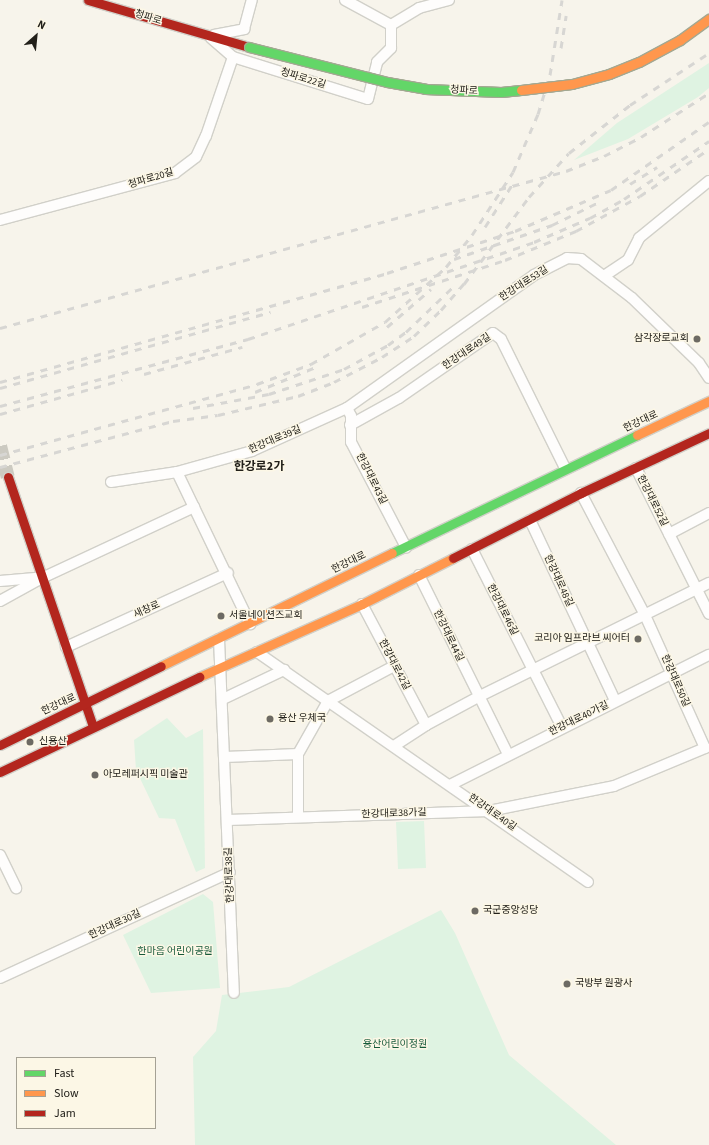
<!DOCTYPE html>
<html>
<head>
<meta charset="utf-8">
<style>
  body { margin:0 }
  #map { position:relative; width:709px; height:1145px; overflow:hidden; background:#f7f4eb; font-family:"Source Sans 3","Noto Sans KR",sans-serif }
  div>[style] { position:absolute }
  .green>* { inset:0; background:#dff3e2 }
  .secondary-tunnel>* { height:14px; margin-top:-7px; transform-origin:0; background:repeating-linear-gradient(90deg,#cccac1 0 14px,transparent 0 21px) }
  .roads { filter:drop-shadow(1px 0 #d1d0c9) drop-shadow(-1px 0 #d1d0c9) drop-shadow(0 1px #d1d0c9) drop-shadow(0 -1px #d1d0c9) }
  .street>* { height:10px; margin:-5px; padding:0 5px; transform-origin:5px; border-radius:5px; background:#fefdfc }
  .fast>* { height:9px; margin:-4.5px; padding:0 4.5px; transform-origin:4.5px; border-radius:4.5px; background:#63d668 }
  .slow>* { height:9px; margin:-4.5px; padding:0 4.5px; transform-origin:4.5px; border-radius:4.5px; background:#ff974d }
  .jam>* { height:9px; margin:-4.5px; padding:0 4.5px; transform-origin:4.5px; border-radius:4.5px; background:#b3261e }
  .rail>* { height:3px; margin-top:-1.5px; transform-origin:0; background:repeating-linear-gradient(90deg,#d7d6d3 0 7px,transparent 0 14px) }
  .bridges { filter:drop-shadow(1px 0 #a3a892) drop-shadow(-1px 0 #a3a892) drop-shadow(0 1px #a3a892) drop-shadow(0 -1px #a3a892) }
  .fast-bridge>* { height:9px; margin:-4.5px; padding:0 4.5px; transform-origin:4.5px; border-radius:4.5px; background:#63d668 }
  .slow-bridge>* { height:9px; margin:-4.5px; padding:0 4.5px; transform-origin:4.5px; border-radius:4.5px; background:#ff974d }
  .dots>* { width:11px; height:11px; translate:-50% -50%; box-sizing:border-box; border:2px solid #fcf7e6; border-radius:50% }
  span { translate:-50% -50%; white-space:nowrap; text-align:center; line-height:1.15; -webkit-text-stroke:3px #fcf7e6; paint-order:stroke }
  .street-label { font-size:10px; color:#22201a }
  .poi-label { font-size:10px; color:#22201a }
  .right { translate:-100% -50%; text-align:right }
  .left { translate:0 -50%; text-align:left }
  .park-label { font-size:10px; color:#165a3a }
  .quarter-label { font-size:12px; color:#22201a; font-weight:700 }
  .legend { position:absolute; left:16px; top:1057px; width:140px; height:72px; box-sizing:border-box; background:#fcf7e6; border:1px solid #a5a194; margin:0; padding:5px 7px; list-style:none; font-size:12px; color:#22201a }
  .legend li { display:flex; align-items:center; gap:8px; height:20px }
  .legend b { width:20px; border:1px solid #a5a194 }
  .north { position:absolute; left:16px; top:16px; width:40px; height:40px; -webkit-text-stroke:3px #fcf7e6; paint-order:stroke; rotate:27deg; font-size:11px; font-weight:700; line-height:16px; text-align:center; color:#22201a }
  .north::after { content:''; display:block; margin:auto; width:14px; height:18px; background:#22201a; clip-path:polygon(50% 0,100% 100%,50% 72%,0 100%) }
</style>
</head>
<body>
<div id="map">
  <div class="green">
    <i style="clip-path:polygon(709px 63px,709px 88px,698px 97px,628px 139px,574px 160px,617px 123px)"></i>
    <i style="clip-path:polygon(167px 718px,186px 738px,203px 729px,205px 868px,196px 872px,175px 819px,159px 818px,136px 770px,134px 740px)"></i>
    <i style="clip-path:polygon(424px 821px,426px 868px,398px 869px,396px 822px)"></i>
    <i style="clip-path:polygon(203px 894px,213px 902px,220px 988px,151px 993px,123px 935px)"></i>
    <i style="clip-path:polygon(441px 910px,455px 933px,509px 1055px,616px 1145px,195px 1145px,193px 1057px,216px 1031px,222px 995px,289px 987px)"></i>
  </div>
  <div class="secondary-tunnel">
    <i style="left:0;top:446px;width:32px;rotate:76deg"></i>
  </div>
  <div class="roads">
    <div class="street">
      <i style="left:345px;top:0;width:52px;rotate:28.5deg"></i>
      <i style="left:391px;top:25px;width:33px;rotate:-31deg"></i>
      <i style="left:419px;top:8px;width:31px;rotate:-15deg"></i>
      <i style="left:214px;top:35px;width:31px;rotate:-11deg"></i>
      <i style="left:244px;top:29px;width:30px;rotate:-75deg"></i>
      <i style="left:211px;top:38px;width:29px;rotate:41deg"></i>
      <i style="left:233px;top:57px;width:141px;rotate:17.3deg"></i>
      <i style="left:368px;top:99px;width:38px;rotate:-76deg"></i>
      <i style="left:377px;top:62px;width:20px;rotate:-45deg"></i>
      <i style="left:391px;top:48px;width:23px;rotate:-90deg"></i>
      <i style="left:0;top:220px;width:181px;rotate:-15deg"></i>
      <i style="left:175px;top:173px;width:26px;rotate:-37deg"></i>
      <i style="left:196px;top:157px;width:23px;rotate:-65deg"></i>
      <i style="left:206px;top:136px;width:83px;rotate:-71.1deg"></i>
      <i style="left:604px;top:276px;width:29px;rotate:-34deg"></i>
      <i style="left:628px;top:260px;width:25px;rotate:-63deg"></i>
      <i style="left:639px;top:238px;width:90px;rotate:-39.2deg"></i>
      <i style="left:347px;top:408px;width:9px;rotate:63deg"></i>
      <i style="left:351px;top:416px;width:26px;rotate:90deg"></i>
      <i style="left:351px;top:442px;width:119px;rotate:62.4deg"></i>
      <i style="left:350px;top:425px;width:56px;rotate:-28.9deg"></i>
      <i style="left:399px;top:398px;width:114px;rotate:-34.7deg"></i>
      <i style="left:493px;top:333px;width:10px;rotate:37deg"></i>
      <i style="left:501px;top:339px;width:144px;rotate:63.6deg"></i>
      <i style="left:636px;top:468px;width:163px;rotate:63.4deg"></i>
      <i style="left:177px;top:472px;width:169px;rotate:64.3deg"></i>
      <i style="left:111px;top:482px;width:67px;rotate:-8.6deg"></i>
      <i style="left:177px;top:472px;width:78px;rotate:-15.6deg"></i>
      <i style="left:252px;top:451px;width:104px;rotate:-24.4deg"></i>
      <i style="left:347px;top:408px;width:229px;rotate:-35.4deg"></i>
      <i style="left:534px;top:275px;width:37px;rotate:-27deg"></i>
      <i style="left:567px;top:258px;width:14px;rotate:4deg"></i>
      <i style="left:581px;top:259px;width:64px;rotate:37.4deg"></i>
      <i style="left:632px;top:298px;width:93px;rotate:44.1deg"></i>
      <i style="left:699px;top:363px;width:18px;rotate:56deg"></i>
      <i style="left:530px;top:520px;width:200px;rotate:64.8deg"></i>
      <i style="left:669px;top:534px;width:45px;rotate:-27.7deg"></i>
      <i style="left:472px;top:549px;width:199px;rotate:63.2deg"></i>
      <i style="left:419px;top:575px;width:200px;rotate:63.6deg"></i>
      <i style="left:0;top:581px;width:38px;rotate:-5deg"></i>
      <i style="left:0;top:601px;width:48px;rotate:-28.7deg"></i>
      <i style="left:42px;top:578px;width:168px;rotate:-25deg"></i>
      <i style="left:362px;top:604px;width:137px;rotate:62.1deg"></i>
      <i style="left:219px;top:639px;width:354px;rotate:87.6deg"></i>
      <i style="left:66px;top:647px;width:178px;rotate:-24.6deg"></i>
      <i style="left:257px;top:652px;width:403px;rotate:34.8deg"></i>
      <i style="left:223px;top:699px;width:68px;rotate:-25.4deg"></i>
      <i style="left:394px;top:746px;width:38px;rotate:-33deg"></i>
      <i style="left:426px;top:725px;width:59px;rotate:-28.3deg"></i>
      <i style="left:478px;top:697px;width:258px;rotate:-26.3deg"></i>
      <i style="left:225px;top:757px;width:73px;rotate:-2.4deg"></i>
      <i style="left:450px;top:785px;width:290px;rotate:-26.7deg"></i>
      <i style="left:298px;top:817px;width:63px;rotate:-90deg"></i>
      <i style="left:298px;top:754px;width:61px;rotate:-60.5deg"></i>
      <i style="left:328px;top:701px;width:75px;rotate:-27.9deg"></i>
      <i style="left:228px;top:820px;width:261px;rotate:-2deg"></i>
      <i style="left:489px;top:811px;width:127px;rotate:-11.3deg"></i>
      <i style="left:614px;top:786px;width:99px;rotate:-22.7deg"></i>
      <i style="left:705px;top:748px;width:146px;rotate:-114.3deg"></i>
      <i style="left:645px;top:615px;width:138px;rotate:-117.7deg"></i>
      <i style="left:0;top:855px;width:37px;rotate:64deg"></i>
      <i style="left:0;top:978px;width:253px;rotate:-24.7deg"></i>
    </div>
    <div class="fast">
      <i style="left:392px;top:553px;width:272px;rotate:-25.7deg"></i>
    </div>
    <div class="slow">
      <i style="left:637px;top:435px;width:80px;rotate:-25.3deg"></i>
      <i style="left:161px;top:666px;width:257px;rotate:-26.1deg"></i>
      <i style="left:199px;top:677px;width:179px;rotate:-24.1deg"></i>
      <i style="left:362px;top:604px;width:102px;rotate:-26.8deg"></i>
    </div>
    <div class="jam">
      <i style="left:88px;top:0;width:168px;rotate:16.3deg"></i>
      <i style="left:8px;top:477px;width:264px;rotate:71.2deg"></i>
      <i style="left:453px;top:558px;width:144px;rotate:-26.9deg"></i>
      <i style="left:581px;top:493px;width:141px;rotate:-25.1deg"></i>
      <i style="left:0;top:745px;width:179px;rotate:-26.1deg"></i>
      <i style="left:0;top:772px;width:221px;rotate:-25.5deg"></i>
    </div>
  </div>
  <div class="rail">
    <i style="left:561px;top:48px;width:33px;rotate:-81deg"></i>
    <i style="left:630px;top:184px;width:32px;rotate:-32deg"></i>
    <i style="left:485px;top:227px;width:50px;rotate:-57.3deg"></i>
    <i style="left:454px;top:259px;width:104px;rotate:-19.1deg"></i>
    <i style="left:552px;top:225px;width:50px;rotate:-26.1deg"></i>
    <i style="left:362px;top:307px;width:151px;rotate:-18.2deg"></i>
    <i style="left:505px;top:260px;width:77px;rotate:-22.2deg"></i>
    <i style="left:576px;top:231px;width:73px;rotate:-28.7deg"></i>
    <i style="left:640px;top:196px;width:83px;rotate:-34.3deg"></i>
    <i style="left:387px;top:327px;width:58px;rotate:-40.8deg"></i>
    <i style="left:0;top:328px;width:587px;rotate:-15.5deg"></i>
    <i style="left:566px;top:171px;width:41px;rotate:-21.5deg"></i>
    <i style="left:604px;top:156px;width:42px;rotate:-27.2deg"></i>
    <i style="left:641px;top:137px;width:81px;rotate:-32.9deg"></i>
    <i style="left:144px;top:374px;width:102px;rotate:-15.4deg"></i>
    <i style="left:0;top:382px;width:402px;rotate:-15.7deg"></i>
    <i style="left:387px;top:273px;width:135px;rotate:-18.2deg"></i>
    <i style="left:515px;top:231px;width:104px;rotate:-23.1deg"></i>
    <i style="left:611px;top:190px;width:119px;rotate:-34.8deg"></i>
    <i style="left:0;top:388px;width:281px;rotate:-15.7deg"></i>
    <i style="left:255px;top:392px;width:66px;rotate:-22.3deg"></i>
    <i style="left:0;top:406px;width:257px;rotate:-15.1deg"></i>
    <i style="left:248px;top:339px;width:302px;rotate:-18.7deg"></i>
    <i style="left:534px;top:242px;width:61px;rotate:-23.2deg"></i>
    <i style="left:590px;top:218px;width:39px;rotate:-29deg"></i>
    <i style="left:624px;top:199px;width:103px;rotate:-34.3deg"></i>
    <i style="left:193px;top:408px;width:77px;rotate:-10.4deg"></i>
    <i style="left:269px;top:394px;width:79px;rotate:-18.4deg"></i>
    <i style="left:344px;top:369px;width:50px;rotate:-28.6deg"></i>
    <i style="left:388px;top:345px;width:22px;rotate:-36deg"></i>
    <i style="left:406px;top:332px;width:65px;rotate:-43.8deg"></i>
    <i style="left:0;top:414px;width:127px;rotate:-15.6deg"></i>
    <i style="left:0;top:455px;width:267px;rotate:-15.4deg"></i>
    <i style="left:257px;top:384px;width:58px;rotate:-20.3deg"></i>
    <i style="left:311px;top:364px;width:85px;rotate:-29.6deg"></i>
    <i style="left:385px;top:322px;width:82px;rotate:-42deg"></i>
    <i style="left:446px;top:267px;width:41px;rotate:-50.9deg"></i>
    <i style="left:472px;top:235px;width:75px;rotate:-56.9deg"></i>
    <i style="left:513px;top:172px;width:63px;rotate:-66.7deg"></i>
    <i style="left:538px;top:114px;width:41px;rotate:-72.9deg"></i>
    <i style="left:550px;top:75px;width:76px;rotate:-80.9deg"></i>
    <i style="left:0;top:467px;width:179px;rotate:-14.9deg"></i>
    <i style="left:173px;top:421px;width:45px;rotate:-7.6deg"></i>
    <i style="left:218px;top:415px;width:82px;rotate:-13.4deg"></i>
    <i style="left:298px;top:396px;width:39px;rotate:-21deg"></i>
    <i style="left:334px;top:382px;width:54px;rotate:-27.5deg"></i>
    <i style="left:382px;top:357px;width:38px;rotate:-33deg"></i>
    <i style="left:414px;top:336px;width:37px;rotate:-44deg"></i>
    <i style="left:441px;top:310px;width:35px;rotate:-49deg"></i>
    <i style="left:464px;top:284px;width:109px;rotate:-53.2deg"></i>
    <i style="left:529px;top:197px;width:59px;rotate:-47.7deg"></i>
    <i style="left:569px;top:153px;width:78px;rotate:-38.2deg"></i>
    <i style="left:630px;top:105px;width:95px;rotate:-33.4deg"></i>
  </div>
  <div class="bridges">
    <div class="fast-bridge">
      <i style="left:249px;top:47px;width:142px;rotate:14.2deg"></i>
      <i style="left:387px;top:82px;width:39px;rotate:10deg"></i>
      <i style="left:425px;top:89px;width:76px;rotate:2.3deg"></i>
      <i style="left:501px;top:92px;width:20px;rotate:-6deg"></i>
    </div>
    <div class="slow-bridge">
      <i style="left:521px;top:90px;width:51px;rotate:-6.7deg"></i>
      <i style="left:572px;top:84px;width:38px;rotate:-15deg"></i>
      <i style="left:609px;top:74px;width:32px;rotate:-22deg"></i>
      <i style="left:639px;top:62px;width:47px;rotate:-28.2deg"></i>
      <i style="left:680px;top:40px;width:36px;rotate:-36deg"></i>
    </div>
  </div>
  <div class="dots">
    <i style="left:697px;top:339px;background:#6d6a63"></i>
    <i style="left:221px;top:616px;background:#6d6a63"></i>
    <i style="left:638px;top:639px;background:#6d6a63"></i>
    <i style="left:270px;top:719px;background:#6d6a63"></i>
    <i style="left:30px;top:742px;background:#6d6a63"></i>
    <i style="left:95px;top:775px;background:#6d6a63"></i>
    <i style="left:475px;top:911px;background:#6d6a63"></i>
    <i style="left:567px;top:984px;background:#6d6a63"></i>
  </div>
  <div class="street-label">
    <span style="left:148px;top:18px;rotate:17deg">청파로</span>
    <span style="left:303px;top:79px;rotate:17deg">청파로22길</span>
    <span style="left:464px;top:91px;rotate:3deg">청파로</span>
    <span style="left:151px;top:179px;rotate:-17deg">청파로20길</span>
    <span style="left:524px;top:284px;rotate:-33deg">한강대로53길</span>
    <span style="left:467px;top:352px;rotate:-34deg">한강대로49길</span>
    <span style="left:641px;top:422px;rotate:-25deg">한강대로</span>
    <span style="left:275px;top:440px;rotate:-23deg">한강대로39길</span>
    <span style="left:371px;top:479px;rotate:63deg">한강대로43길</span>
    <span style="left:652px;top:501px;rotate:63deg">한강대로52길</span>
    <span style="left:349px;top:563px;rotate:-26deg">한강대로</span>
    <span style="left:558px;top:581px;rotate:65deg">한강대로48길</span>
    <span style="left:147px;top:610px;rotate:-24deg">새창로</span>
    <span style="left:502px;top:610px;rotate:63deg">한강대로46길</span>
    <span style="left:448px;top:636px;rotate:64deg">한강대로44길</span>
    <span style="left:394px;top:665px;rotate:62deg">한강대로42길</span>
    <span style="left:675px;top:681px;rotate:66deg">한강대로50길</span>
    <span style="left:59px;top:705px;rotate:-25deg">한강대로</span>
    <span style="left:579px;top:719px;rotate:-26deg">한강대로40가길</span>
    <span style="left:492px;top:813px;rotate:35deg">한강대로40길</span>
    <span style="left:394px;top:814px;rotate:-2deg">한강대로38가길</span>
    <span style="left:230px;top:875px;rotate:-92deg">한강대로38길</span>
    <span style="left:115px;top:925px;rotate:-25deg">한강대로30길</span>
  </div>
  <div class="poi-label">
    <span class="right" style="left:689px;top:339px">삼각장로교회</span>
    <span class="left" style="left:229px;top:616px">서울네이션즈교회</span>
    <span class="right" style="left:630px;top:639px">코리아 임프라브 씨어터</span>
    <span class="left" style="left:278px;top:719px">용산 우체국</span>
    <span class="left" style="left:39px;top:742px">신용산</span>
    <span class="left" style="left:103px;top:775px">아모레퍼시픽 미술관</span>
    <span class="left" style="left:483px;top:911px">국군중앙성당</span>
    <span class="left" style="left:575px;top:984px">국방부 원광사</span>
  </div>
  <div class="park-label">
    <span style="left:175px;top:952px">한마음 어린이공원</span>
    <span style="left:395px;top:1045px">용산어린이정원</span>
  </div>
  <div class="quarter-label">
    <span style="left:259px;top:467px">한강로2가</span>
  </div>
  <ul class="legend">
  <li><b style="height:5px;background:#63d668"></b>Fast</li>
  <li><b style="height:5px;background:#ff974d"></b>Slow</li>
  <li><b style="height:5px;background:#b3261e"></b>Jam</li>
  </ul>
  <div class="north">N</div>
</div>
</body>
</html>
